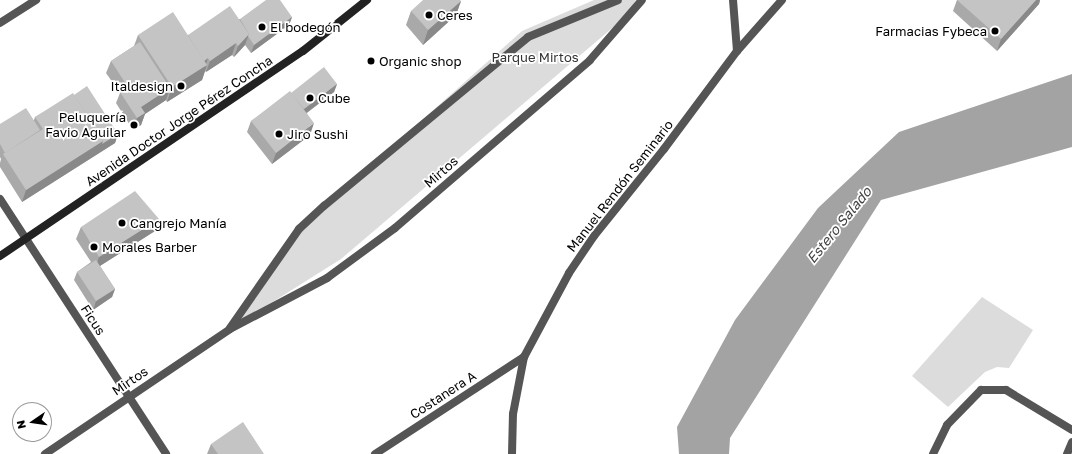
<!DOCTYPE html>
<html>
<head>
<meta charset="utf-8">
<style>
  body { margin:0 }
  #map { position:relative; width:1072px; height:454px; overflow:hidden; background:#fff; font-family:"Golos Text",sans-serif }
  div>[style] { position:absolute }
  .green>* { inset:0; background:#dcdcdc }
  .water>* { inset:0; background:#a3a3a3 }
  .street>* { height:8px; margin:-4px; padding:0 4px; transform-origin:4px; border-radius:4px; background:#555 }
  .secondary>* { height:8px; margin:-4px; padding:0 4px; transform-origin:4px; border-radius:4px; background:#222 }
  .wall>* { inset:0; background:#a9a9a9 }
  .shaded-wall>* { inset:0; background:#898989 }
  .building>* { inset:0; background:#c4c4c4 }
  .dots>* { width:11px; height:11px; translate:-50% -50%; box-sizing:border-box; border:2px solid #fff; border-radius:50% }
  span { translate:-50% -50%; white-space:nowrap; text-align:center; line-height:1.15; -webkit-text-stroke:3.5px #fff; paint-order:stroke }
  .poi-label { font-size:13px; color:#000 }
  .left { translate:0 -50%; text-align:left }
  .right { translate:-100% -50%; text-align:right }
  .park-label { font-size:13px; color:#333 }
  .street-label { font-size:13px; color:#000 }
  .water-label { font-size:14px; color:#444; font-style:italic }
  .north { position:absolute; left:12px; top:402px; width:40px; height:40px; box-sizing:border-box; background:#fff; border:1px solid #999; border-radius:50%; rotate:257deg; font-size:11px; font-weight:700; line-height:16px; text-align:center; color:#000 }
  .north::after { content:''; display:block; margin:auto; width:14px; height:18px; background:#000; clip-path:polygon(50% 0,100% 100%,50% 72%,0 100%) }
</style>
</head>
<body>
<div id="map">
  <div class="green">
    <i style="clip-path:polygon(594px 0,636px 0,624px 18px,341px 259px,230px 329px,303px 226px,522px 31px)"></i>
    <i style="clip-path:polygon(982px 297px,1033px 330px,1009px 368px,997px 367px,985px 372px,948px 407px,912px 376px)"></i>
  </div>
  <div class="water">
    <i style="clip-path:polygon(1072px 74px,1072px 147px,881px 200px,730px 438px,729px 454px,679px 454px,677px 427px,735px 320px,818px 208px,899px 132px)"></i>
  </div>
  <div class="street">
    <i style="left:733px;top:0;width:51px;rotate:85.5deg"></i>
    <i style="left:0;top:23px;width:43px;rotate:-32.6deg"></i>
    <i style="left:0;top:199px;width:304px;rotate:56.9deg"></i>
    <i style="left:230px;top:328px;width:121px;rotate:-55.1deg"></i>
    <i style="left:299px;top:229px;width:34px;rotate:-43deg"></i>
    <i style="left:324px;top:206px;width:265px;rotate:-39.6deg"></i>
    <i style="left:528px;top:37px;width:97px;rotate:-22.3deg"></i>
    <i style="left:45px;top:454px;width:223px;rotate:-34deg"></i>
    <i style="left:230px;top:329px;width:110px;rotate:-27.7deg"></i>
    <i style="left:327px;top:278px;width:84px;rotate:-36.3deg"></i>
    <i style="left:395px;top:228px;width:257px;rotate:-40.7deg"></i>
    <i style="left:590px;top:60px;width:79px;rotate:-49.1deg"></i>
    <i style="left:375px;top:454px;width:178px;rotate:-33.1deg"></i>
    <i style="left:512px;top:454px;width:40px;rotate:-88.6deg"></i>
    <i style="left:513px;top:414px;width:58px;rotate:-79.1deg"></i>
    <i style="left:524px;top:357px;width:95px;rotate:-61.8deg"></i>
    <i style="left:569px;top:273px;width:45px;rotate:-56deg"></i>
    <i style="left:594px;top:236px;width:112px;rotate:-51.2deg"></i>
    <i style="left:664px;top:149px;width:122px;rotate:-53.3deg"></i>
    <i style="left:737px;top:51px;width:68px;rotate:-48.6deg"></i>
    <i style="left:933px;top:454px;width:32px;rotate:-64deg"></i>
    <i style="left:947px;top:425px;width:49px;rotate:-45.8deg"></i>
    <i style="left:981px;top:390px;width:25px"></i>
    <i style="left:1006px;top:390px;width:77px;rotate:31.2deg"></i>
    <i style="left:1067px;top:454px;width:13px;rotate:-67deg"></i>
  </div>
  <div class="secondary">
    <i style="left:0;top:256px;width:366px;rotate:-34.1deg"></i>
    <i style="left:303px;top:51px;width:82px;rotate:-38.6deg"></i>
  </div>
  <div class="wall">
    <i style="clip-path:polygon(957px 0,1040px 0,1039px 4px,997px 51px,953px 11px)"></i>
    <i style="clip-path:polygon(461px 1px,456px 15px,423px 45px,406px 25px,411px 11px)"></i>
    <i style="clip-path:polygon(292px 17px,289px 25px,251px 53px,245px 45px,234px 57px,232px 55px,206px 72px,205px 71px,202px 80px,167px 102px,166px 100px,145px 114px,141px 125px,133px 130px,116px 103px,120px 93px,106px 73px,111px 61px,134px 46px,138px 35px,188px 35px,240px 19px)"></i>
    <i style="clip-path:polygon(337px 84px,334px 92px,307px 113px,310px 135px,272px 164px,247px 132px,251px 121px,291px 93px)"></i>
    <i style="clip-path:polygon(74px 95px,118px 134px,115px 143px,22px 202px,0 167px,0 163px,1px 159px,0 157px,0 124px,34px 120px,35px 117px)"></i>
    <i style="clip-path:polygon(81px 227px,155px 231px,100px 266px,115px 289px,112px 297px,93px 310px,74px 280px,77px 272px,91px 262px,76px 239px)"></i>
    <i style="clip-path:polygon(211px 444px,264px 454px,207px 454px)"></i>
  </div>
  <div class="shaded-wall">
    <i style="clip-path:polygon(1036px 0,1040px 0,1039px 4px,997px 51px,1001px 39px)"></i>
    <i style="clip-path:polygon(461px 1px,456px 15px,423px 45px,428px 30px)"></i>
    <i style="clip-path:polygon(292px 17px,289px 25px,251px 53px,254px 45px)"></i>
    <i style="clip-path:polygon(249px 34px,245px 45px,234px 57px,238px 46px)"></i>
    <i style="clip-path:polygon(236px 43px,232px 55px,206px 72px,210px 61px)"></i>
    <i style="clip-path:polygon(208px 58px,205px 67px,207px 65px,202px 80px,167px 102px,172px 87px)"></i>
    <i style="clip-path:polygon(337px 84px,334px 92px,298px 119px,301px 111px)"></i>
    <i style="clip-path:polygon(170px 88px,166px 100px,145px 114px,141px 125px,133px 130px,141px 107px)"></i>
    <i style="clip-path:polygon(314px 123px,310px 135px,272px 164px,276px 153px)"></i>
    <i style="clip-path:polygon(118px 134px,115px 143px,22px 202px,26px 190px,103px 141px)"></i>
    <i style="clip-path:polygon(159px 219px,155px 231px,95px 269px,99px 257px)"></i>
    <i style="clip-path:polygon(115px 289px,112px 297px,93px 310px,96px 301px)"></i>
  </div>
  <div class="building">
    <i style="clip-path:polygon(266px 0,280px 0,292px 17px,254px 45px,248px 36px,249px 34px,240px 19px)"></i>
    <i style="clip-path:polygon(423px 0,460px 0,461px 1px,428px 30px,411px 11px)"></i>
    <i style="clip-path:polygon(957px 0,1036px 0,1001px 39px)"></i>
    <i style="clip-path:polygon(230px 6px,249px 34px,238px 46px,236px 43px,210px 61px,208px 58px,204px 61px,188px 35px)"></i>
    <i style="clip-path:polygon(173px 12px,207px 65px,172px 87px,138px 35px)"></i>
    <i style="clip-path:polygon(140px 42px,170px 88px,141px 107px,145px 113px,137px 118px,120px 92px,128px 87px,111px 61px)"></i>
    <i style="clip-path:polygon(324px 67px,337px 84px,304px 109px,291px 93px)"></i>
    <i style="clip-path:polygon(87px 86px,118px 134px,102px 144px,103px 141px,74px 95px)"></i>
    <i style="clip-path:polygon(290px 91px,314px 123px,276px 153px,251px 121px)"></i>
    <i style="clip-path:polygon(73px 93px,103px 141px,26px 190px,3px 154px,43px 129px,35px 117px)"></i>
    <i style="clip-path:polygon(26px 108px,40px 130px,5px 153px,0 144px,0 124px)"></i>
    <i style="clip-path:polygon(135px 191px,159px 219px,99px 257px,81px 227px)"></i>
    <i style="clip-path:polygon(96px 260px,115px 289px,96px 301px,77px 272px)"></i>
    <i style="clip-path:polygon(243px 422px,264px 454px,218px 454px,211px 444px)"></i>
  </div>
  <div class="dots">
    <i style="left:429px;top:15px;background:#000"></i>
    <i style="left:262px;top:27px;background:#000"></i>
    <i style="left:995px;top:31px;background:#000"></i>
    <i style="left:371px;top:61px;background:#000"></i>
    <i style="left:181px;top:86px;background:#000"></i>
    <i style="left:310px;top:98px;background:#000"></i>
    <i style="left:134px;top:125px;background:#000"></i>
    <i style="left:279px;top:134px;background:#000"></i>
    <i style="left:122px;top:223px;background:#000"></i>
    <i style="left:94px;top:247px;background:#000"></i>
  </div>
  <div class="poi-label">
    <span class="left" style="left:437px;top:15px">Ceres</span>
    <span class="left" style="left:270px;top:27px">El bodegón</span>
    <span class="right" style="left:987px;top:31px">Farmacias Fybeca</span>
    <span class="left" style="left:379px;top:61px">Organic shop</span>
    <span class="right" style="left:173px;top:86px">Italdesign</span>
    <span class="left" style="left:318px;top:98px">Cube</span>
    <span class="right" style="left:126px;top:125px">Peluquería<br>Favio Aguilar</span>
    <span class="left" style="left:287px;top:134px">Jiro Sushi</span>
    <span class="left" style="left:130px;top:223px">Cangrejo Manía</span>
    <span class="left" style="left:102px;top:247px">Morales Barber</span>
  </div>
  <div class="park-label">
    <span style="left:535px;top:57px">Parque Mirtos</span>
  </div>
  <div class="street-label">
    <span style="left:179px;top:121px;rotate:-34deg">Avenida Doctor Jorge Pérez Concha</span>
    <span style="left:441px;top:172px;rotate:-41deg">Mirtos</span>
    <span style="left:620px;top:186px;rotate:-52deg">Manuel Rendón Seminario</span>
    <span style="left:93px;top:320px;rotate:57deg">Ficus</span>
    <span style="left:130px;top:381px;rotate:-34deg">Mirtos</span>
    <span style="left:443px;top:395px;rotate:-33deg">Costanera A</span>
  </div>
  <div class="water-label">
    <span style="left:839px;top:225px;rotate:-51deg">Estero Salado</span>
  </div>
  <div class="north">N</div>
</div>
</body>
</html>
